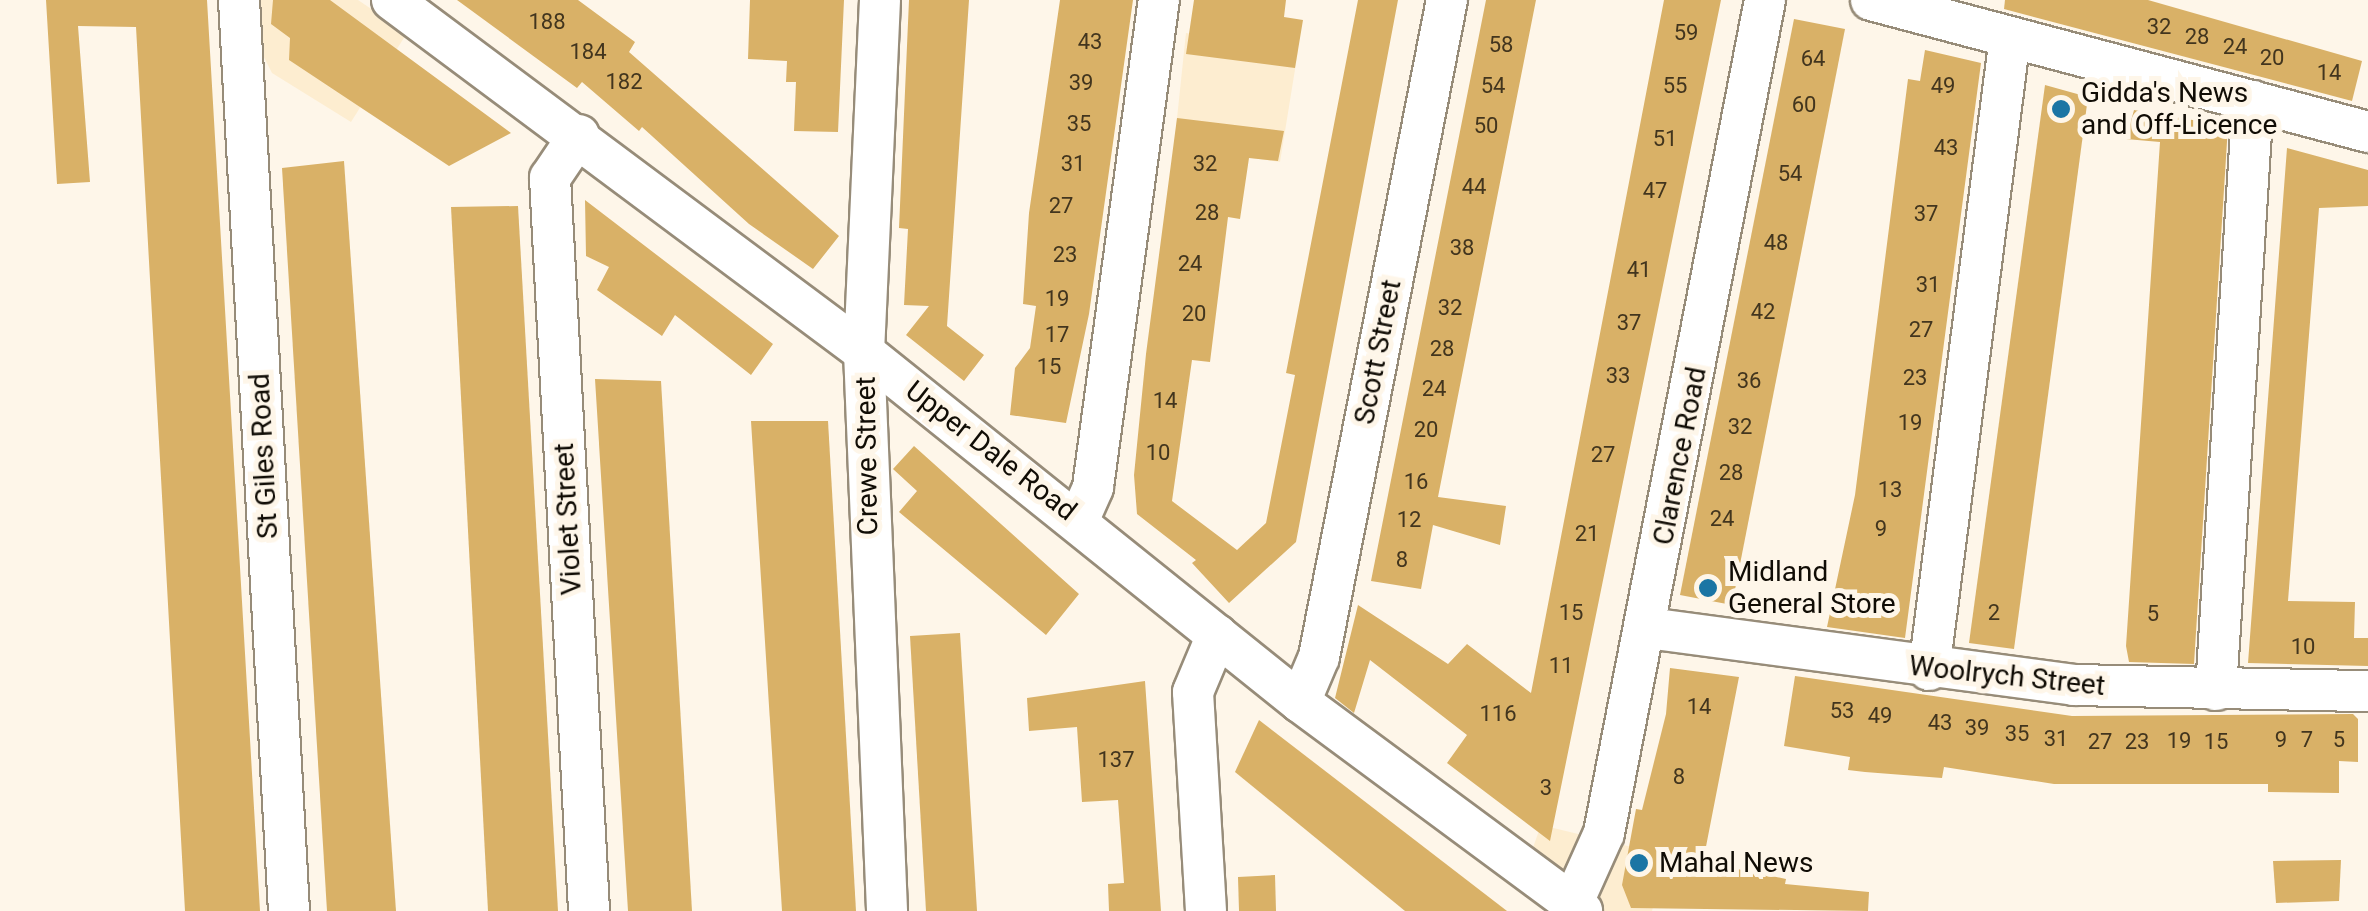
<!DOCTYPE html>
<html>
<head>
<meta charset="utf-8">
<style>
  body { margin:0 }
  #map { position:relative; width:2368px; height:911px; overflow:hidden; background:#fef6e9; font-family:Roboto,sans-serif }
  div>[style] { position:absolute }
  .built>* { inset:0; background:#fdedd0 }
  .building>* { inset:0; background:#d9b167 }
  .roads { filter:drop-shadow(2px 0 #978c79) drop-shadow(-2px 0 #978c79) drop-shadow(0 2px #978c79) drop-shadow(0 -2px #978c79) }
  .minor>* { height:40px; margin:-20px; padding:0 20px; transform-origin:20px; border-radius:20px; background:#fff }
  .dots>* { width:28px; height:28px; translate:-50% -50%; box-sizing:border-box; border:5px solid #fef6e9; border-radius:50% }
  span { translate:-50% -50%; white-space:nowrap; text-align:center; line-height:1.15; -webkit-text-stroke:10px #fef6e9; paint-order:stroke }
  .number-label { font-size:22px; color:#42351e }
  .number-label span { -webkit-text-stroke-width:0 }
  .poi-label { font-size:28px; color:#100c05 }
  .left { translate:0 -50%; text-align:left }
  .street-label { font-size:28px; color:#100c05 }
</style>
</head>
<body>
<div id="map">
  <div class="built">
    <i style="clip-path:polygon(235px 0,358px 0,407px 33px,351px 122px,272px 73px)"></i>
    <i style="clip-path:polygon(1186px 33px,1298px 51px,1280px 162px,1174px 147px)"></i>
    <i style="clip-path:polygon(1541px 825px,1665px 855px,1652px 911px,1580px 911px,1524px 873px)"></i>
  </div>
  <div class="building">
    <i style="clip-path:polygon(46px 0,207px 0,260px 911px,185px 911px,136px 27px,78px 26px,90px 182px,57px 184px)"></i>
    <i style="clip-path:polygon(273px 0,330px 0,511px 133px,449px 166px,289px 60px,290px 38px,271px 24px)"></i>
    <i style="clip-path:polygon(457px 0,578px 0,635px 42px,629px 52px,839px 236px,813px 269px,749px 224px,642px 127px,639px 131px,582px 82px,577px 88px)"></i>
    <i style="clip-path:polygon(750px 0,844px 0,838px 132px,794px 131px,796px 82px,786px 82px,787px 61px,748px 59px)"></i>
    <i style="clip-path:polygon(909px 0,969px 0,947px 326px,984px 355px,964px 381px,906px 335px,929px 306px,904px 305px,908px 229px,899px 228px)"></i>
    <i style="clip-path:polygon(1060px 0,1133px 0,1089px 314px,1066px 423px,1010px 415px,1015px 368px,1030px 348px,1036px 306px,1023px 304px,1029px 213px)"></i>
    <i style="clip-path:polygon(1194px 0,1286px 0,1284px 17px,1303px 20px,1295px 68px,1186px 54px)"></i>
    <i style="clip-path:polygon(1358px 0,1398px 0,1296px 542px,1229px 603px,1192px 563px,1196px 560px,1137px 514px,1134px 475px,1146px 354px,1177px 118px,1284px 131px,1278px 161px,1249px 158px,1240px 219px,1228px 217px,1210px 362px,1192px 360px,1172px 501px,1237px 550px,1266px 523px,1295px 375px,1286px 373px)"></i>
    <i style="clip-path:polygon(1486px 0,1536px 0,1438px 497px,1506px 506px,1500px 545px,1433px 525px,1421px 589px,1371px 581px)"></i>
    <i style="clip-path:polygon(1664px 0,1721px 0,1550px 841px,1447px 763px,1467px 735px,1370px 660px,1354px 713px,1335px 698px,1358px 605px,1448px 664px,1467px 644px,1531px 693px)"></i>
    <i style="clip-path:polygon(2005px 0,2148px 0,2362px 61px,2352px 101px,2004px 9px)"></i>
    <i style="clip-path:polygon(1794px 19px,1845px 29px,1732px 605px,1680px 595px)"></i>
    <i style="clip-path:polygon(1925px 50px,1981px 63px,1905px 638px,1827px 627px,1855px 495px,1908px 79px,1920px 81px)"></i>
    <i style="clip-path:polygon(2045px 85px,2088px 97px,2014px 649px,1969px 643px)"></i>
    <i style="clip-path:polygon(2134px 110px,2228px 126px,2194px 664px,2129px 662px,2126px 646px,2160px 142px,2126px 139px)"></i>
    <i style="clip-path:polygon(2287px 148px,2368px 170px,2368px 206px,2319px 208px,2288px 601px,2355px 602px,2354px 638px,2368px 638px,2368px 666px,2248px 663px)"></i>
    <i style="clip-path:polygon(344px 161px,396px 911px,327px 911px,282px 168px)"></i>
    <i style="clip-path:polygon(585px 200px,773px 344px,751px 375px,675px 315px,662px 336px,597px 290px,609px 267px,586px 256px)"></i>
    <i style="clip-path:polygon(518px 206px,558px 911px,488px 911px,451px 207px)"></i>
    <i style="clip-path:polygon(595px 379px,661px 381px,692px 911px,628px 911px)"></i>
    <i style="clip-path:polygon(751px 421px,828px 421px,856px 911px,782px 911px)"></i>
    <i style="clip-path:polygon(914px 446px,1079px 594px,1046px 635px,899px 512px,917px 491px,893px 469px)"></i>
    <i style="clip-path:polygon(960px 633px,977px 911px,926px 911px,910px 636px)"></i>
    <i style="clip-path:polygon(1670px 668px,1739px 677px,1703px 862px,1786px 879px,1785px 884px,1869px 892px,1868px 911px,1631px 908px,1622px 885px,1636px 809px,1642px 810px,1666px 714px)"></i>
    <i style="clip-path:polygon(1795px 676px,2072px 716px,2353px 714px,2358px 719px,2358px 762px,2339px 761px,2339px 793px,2268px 792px,2268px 784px,2054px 784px,1944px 767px,1942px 778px,1865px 772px,1848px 770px,1850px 757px,1784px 746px)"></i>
    <i style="clip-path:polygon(1145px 681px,1161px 911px,1109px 911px,1108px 884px,1124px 883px,1118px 800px,1082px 802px,1077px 727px,1029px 731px,1027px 698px)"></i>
    <i style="clip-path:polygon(1259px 720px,1507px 911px,1405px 911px,1235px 772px)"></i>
    <i style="clip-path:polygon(2341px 860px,2339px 901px,2276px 903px,2273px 861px)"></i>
    <i style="clip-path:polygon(1275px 875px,1276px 911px,1239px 911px,1238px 877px)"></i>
  </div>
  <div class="roads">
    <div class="minor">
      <i style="left:239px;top:0;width:912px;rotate:86.86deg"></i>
      <i style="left:392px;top:0;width:589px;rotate:36.71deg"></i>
      <i style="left:864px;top:352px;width:559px;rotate:38.76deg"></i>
      <i style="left:1300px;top:702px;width:351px;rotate:36.5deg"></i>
      <i style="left:880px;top:0;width:352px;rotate:92.6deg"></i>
      <i style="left:864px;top:352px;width:559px;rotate:87.64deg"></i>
      <i style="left:1871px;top:0;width:514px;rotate:14.87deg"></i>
      <i style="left:579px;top:135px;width:52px;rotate:124deg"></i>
      <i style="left:550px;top:178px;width:734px;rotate:86.95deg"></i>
      <i style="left:1079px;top:519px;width:35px;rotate:-66deg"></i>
      <i style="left:1093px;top:487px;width:491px;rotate:-82.3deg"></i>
      <i style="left:1648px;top:628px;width:430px;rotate:7.6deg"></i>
      <i style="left:2074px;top:685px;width:294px;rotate:1.2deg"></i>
      <i style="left:1929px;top:670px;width:638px;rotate:-82.71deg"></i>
      <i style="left:2216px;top:690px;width:590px;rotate:-86.41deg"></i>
      <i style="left:1300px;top:702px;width:49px;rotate:-67.1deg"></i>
      <i style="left:1319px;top:657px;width:669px;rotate:-78.98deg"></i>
      <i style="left:1206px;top:911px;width:219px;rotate:-93.4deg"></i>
      <i style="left:1193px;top:692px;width:62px;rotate:-67.2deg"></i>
      <i style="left:1569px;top:911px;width:85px;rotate:-65.8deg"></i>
      <i style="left:1604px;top:833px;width:848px;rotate:-79.06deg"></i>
    </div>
  </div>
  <div class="dots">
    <i style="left:2061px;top:109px;background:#1b75a4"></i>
    <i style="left:1708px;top:588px;background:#1b75a4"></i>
    <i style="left:1639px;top:863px;background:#1b75a4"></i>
  </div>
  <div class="number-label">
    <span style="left:547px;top:22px">188</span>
    <span style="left:2159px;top:27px">32</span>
    <span style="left:1686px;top:33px">59</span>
    <span style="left:2197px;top:37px">28</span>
    <span style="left:1090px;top:42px">43</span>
    <span style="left:1501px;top:45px">58</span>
    <span style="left:2235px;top:47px">24</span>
    <span style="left:588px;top:52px">184</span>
    <span style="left:2272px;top:58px">20</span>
    <span style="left:1813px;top:59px">64</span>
    <span style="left:2329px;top:73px">14</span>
    <span style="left:624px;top:82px">182</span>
    <span style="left:1081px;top:83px">39</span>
    <span style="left:1493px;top:86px">54</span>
    <span style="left:1675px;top:86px">55</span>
    <span style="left:1943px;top:86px">49</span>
    <span style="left:1804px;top:105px">60</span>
    <span style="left:1079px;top:124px">35</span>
    <span style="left:1486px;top:126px">50</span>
    <span style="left:1665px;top:139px">51</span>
    <span style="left:1946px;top:148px">43</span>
    <span style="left:1073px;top:164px">31</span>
    <span style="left:1205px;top:164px">32</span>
    <span style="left:1790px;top:174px">54</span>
    <span style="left:1474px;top:187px">44</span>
    <span style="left:1655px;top:191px">47</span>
    <span style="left:1061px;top:206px">27</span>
    <span style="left:1207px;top:213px">28</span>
    <span style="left:1926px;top:214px">37</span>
    <span style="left:1776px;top:243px">48</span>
    <span style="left:1462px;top:248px">38</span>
    <span style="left:1065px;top:255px">23</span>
    <span style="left:1190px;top:264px">24</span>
    <span style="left:1639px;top:270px">41</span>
    <span style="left:1928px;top:285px">31</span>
    <span style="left:1057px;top:299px">19</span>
    <span style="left:1450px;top:308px">32</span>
    <span style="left:1763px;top:312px">42</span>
    <span style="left:1194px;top:314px">20</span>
    <span style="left:1629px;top:323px">37</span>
    <span style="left:1921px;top:330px">27</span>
    <span style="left:1057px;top:335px">17</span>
    <span style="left:1442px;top:349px">28</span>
    <span style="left:1049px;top:367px">15</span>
    <span style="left:1618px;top:376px">33</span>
    <span style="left:1915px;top:378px">23</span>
    <span style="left:1749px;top:381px">36</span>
    <span style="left:1434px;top:389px">24</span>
    <span style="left:1165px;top:401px">14</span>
    <span style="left:1910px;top:423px">19</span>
    <span style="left:1740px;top:427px">32</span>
    <span style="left:1426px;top:430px">20</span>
    <span style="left:1158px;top:453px">10</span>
    <span style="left:1603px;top:455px">27</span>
    <span style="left:1731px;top:473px">28</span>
    <span style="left:1416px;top:482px">16</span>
    <span style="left:1890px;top:490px">13</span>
    <span style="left:1722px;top:519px">24</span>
    <span style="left:1409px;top:520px">12</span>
    <span style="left:1881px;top:529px">9</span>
    <span style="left:1587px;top:534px">21</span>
    <span style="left:1402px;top:560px">8</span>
    <span style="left:1571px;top:613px">15</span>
    <span style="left:1994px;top:613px">2</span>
    <span style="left:2153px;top:614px">5</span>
    <span style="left:2303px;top:647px">10</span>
    <span style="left:1561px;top:666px">11</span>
    <span style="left:1699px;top:707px">14</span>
    <span style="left:1842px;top:711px">53</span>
    <span style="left:1498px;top:714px">116</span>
    <span style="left:1880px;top:716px">49</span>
    <span style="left:1940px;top:723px">43</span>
    <span style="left:1977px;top:728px">39</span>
    <span style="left:2017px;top:734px">35</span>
    <span style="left:2056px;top:739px">31</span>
    <span style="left:2281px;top:740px">9</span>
    <span style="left:2307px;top:740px">7</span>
    <span style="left:2339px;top:740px">5</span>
    <span style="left:2179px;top:741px">19</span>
    <span style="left:2100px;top:742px">27</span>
    <span style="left:2137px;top:742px">23</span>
    <span style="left:2216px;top:742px">15</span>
    <span style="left:1116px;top:760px">137</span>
    <span style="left:1679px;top:777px">8</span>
    <span style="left:1546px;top:788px">3</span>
  </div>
  <div class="poi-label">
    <span class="left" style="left:2081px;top:109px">Gidda's News<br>and Off-Licence</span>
    <span class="left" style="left:1728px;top:588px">Midland<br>General Store</span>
    <span class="left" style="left:1659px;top:863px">Mahal News</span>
  </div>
  <div class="street-label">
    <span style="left:1378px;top:352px;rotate:-79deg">Scott Street</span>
    <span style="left:991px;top:451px;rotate:38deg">Upper Dale Road</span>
    <span style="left:264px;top:456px;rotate:-93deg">St Giles Road</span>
    <span style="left:867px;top:456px;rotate:-91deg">Crewe Street</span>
    <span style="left:1680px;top:456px;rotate:-79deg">Clarence Road</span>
    <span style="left:568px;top:519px;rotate:-93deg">Violet Street</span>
    <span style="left:2007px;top:676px;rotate:6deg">Woolrych Street</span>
  </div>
</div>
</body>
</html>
